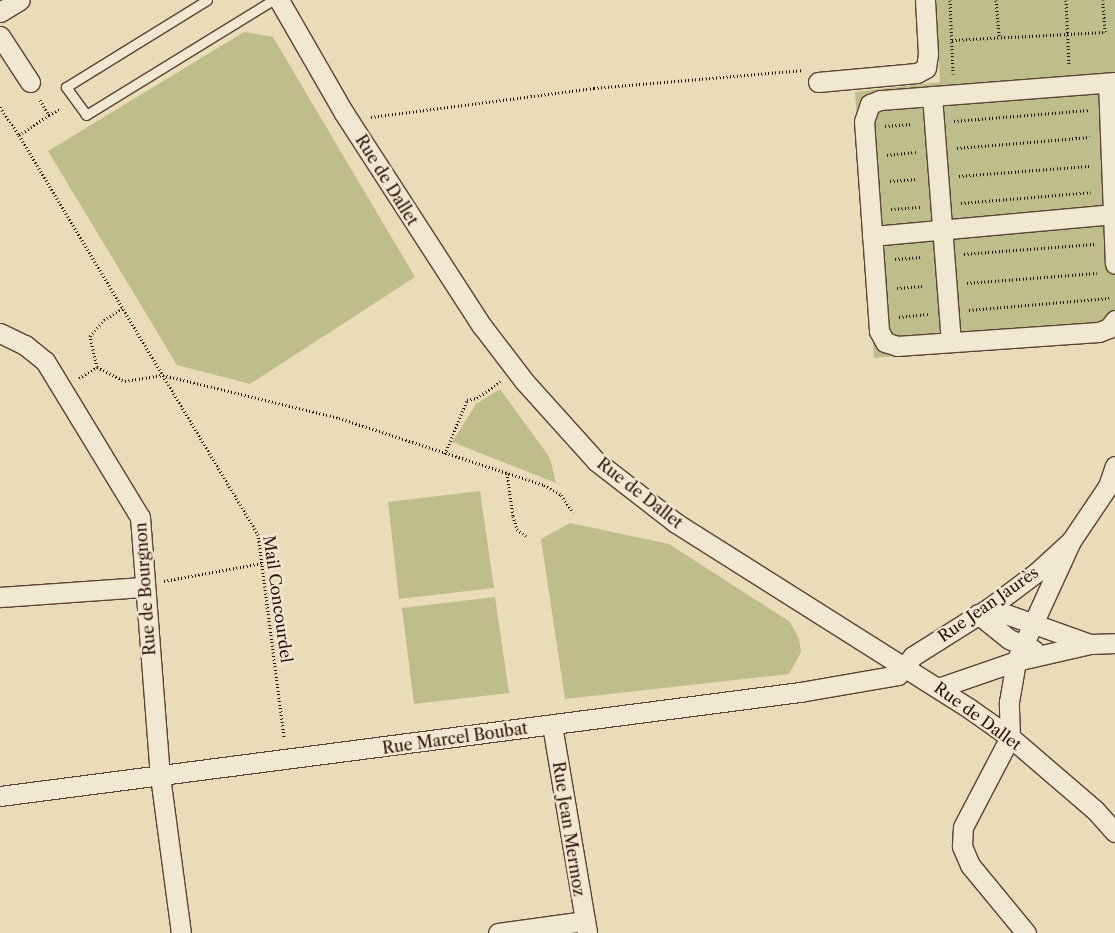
<!DOCTYPE html>
<html>
<head>
<meta charset="utf-8">
<style>
  body { margin:0 }
  #map { position:relative; width:1115px; height:933px; overflow:hidden; background:#eadcb9; font-family:"Libre Caslon Text",serif }
  div>[style] { position:absolute }
  .green>* { inset:0; background:#bdbe8b }
  .path>* { height:3px; margin-top:-1.5px; transform-origin:0; background:repeating-linear-gradient(90deg,#2b0e04 0 1px,transparent 0 3.5px) }
  .roads { filter:drop-shadow(1px 0 #5b4231) drop-shadow(-1px 0 #5b4231) drop-shadow(0 1px #5b4231) drop-shadow(0 -1px #5b4231) }
  .lane>* { height:9px; margin:-4.5px; padding:0 4.5px; transform-origin:4.5px; border-radius:4.5px; background:#f1e8d2 }
  .street>* { height:19px; margin:-9.5px; padding:0 9.5px; transform-origin:9.5px; border-radius:9.5px; background:#f1e8d2 }
  span { translate:-50% -50%; white-space:nowrap; text-align:center; line-height:1.15; -webkit-text-stroke:4.5px #f1e8d2; paint-order:stroke }
  .street-label { font-size:16px; color:#2b0e04 }
</style>
</head>
<body>
<div id="map">
  <div class="green">
    <i style="clip-path:polygon(936px 0,1115px 0,1115px 338px,874px 358px,855px 92px,940px 82px)"></i>
    <i style="clip-path:polygon(244px 32px,273px 37px,415px 277px,250px 384px,177px 365px,48px 151px)"></i>
    <i style="clip-path:polygon(500px 389px,550px 458px,556px 483px,452px 442px,476px 404px)"></i>
    <i style="clip-path:polygon(480px 491px,494px 588px,399px 599px,388px 502px)"></i>
    <i style="clip-path:polygon(570px 523px,669px 544px,790px 622px,799px 639px,801px 652px,789px 674px,565px 699px,541px 539px)"></i>
    <i style="clip-path:polygon(495px 597px,509px 693px,414px 704px,402px 608px)"></i>
  </div>
  <div class="path">
    <i style="left:950px;top:0;width:74px;rotate:87.7deg"></i>
    <i style="left:996px;top:0;width:37px;rotate:85deg"></i>
    <i style="left:1066px;top:0;width:65px;rotate:87.4deg"></i>
    <i style="left:952px;top:40px;width:153px;rotate:-3deg"></i>
    <i style="left:1105px;top:32px;width:32px;rotate:-94deg"></i>
    <i style="left:40px;top:100px;width:17px;rotate:59deg"></i>
    <i style="left:49px;top:115px;width:36px;rotate:146deg"></i>
    <i style="left:19px;top:135px;width:465px;rotate:59.1deg"></i>
    <i style="left:258px;top:534px;width:206px;rotate:82.7deg"></i>
    <i style="left:0;top:107px;width:34px;rotate:56deg"></i>
    <i style="left:49px;top:115px;width:14px;rotate:-30deg"></i>
    <i style="left:371px;top:117px;width:225px;rotate:-7.4deg"></i>
    <i style="left:594px;top:88px;width:209px;rotate:-4.9deg"></i>
    <i style="left:954px;top:121px;width:136px;rotate:-4.6deg"></i>
    <i style="left:885px;top:126px;width:28px;rotate:-4deg"></i>
    <i style="left:957px;top:148px;width:133px;rotate:-4.7deg"></i>
    <i style="left:887px;top:155px;width:29px;rotate:-6deg"></i>
    <i style="left:959px;top:176px;width:131px;rotate:-4.4deg"></i>
    <i style="left:890px;top:181px;width:28px;rotate:-4deg"></i>
    <i style="left:961px;top:203px;width:130px;rotate:-4.8deg"></i>
    <i style="left:891px;top:209px;width:29px;rotate:-4deg"></i>
    <i style="left:964px;top:254px;width:131px;rotate:-4.4deg"></i>
    <i style="left:895px;top:259px;width:28px;rotate:-4deg"></i>
    <i style="left:967px;top:283px;width:130px;rotate:-4.4deg"></i>
    <i style="left:897px;top:288px;width:28px;rotate:-4deg"></i>
    <i style="left:969px;top:310px;width:141px;rotate:-4.9deg"></i>
    <i style="left:899px;top:317px;width:29px;rotate:-6deg"></i>
    <i style="left:97px;top:367px;width:32px;rotate:-103deg"></i>
    <i style="left:90px;top:336px;width:21px;rotate:-49deg"></i>
    <i style="left:104px;top:320px;width:22px;rotate:-32deg"></i>
    <i style="left:79px;top:378px;width:21px;rotate:-31deg"></i>
    <i style="left:97px;top:367px;width:31px;rotate:27deg"></i>
    <i style="left:125px;top:381px;width:38px;rotate:-9deg"></i>
    <i style="left:163px;top:375px;width:181px;rotate:13.7deg"></i>
    <i style="left:339px;top:418px;width:216px;rotate:18.1deg"></i>
    <i style="left:544px;top:485px;width:20px;rotate:30deg"></i>
    <i style="left:561px;top:495px;width:21px;rotate:55deg"></i>
    <i style="left:445px;top:454px;width:58px;rotate:-67.8deg"></i>
    <i style="left:467px;top:400px;width:10px;rotate:-11deg"></i>
    <i style="left:477px;top:398px;width:29px;rotate:-35deg"></i>
    <i style="left:507px;top:473px;width:43px;rotate:82.1deg"></i>
    <i style="left:513px;top:516px;width:14px;rotate:73deg"></i>
    <i style="left:517px;top:529px;width:13px;rotate:39deg"></i>
    <i style="left:164px;top:581px;width:100px;rotate:-10.4deg"></i>
  </div>
  <div class="roads">
    <div class="lane">
      <i style="left:207px;top:0;width:166px;rotate:148.3deg"></i>
      <i style="left:66px;top:87px;width:34px;rotate:54deg"></i>
      <i style="left:86px;top:115px;width:220px;rotate:-31.6deg"></i>
    </div>
    <div class="street">
      <i style="left:279px;top:0;width:130px;rotate:60.1deg"></i>
      <i style="left:344px;top:113px;width:254px;rotate:57.1deg"></i>
      <i style="left:482px;top:326px;width:69px;rotate:52.6deg"></i>
      <i style="left:524px;top:381px;width:108px;rotate:48deg"></i>
      <i style="left:596px;top:461px;width:101px;rotate:37.8deg"></i>
      <i style="left:676px;top:523px;width:348px;rotate:32.3deg"></i>
      <i style="left:970px;top:709px;width:49px;rotate:35deg"></i>
      <i style="left:1010px;top:737px;width:112px;rotate:40.7deg"></i>
      <i style="left:1095px;top:810px;width:30px;rotate:48deg"></i>
      <i style="left:0;top:12px;width:23px;rotate:-31deg"></i>
      <i style="left:0;top:36px;width:55px;rotate:56.9deg"></i>
      <i style="left:818px;top:82px;width:99px;rotate:-5.2deg"></i>
      <i style="left:917px;top:73px;width:10px;rotate:-29deg"></i>
      <i style="left:926px;top:68px;width:14px;rotate:-82deg"></i>
      <i style="left:928px;top:54px;width:54px;rotate:-93.2deg"></i>
      <i style="left:1115px;top:82px;width:236px;rotate:175.6deg"></i>
      <i style="left:880px;top:100px;width:11px;rotate:158deg"></i>
      <i style="left:870px;top:104px;width:18px;rotate:109deg"></i>
      <i style="left:864px;top:121px;width:211px;rotate:85.9deg"></i>
      <i style="left:879px;top:331px;width:13px;rotate:61deg"></i>
      <i style="left:885px;top:342px;width:13px;rotate:18deg"></i>
      <i style="left:897px;top:346px;width:202px;rotate:-4deg"></i>
      <i style="left:1099px;top:332px;width:11px;rotate:-22deg"></i>
      <i style="left:1109px;top:328px;width:10px;rotate:-53deg"></i>
      <i style="left:1108px;top:83px;width:181px;rotate:87.8deg"></i>
      <i style="left:932px;top:96px;width:246px;rotate:85.6deg"></i>
      <i style="left:872px;top:236px;width:242px;rotate:-5.2deg"></i>
      <i style="left:0;top:333px;width:28px;rotate:26deg"></i>
      <i style="left:25px;top:345px;width:26px;rotate:39deg"></i>
      <i style="left:45px;top:361px;width:183px;rotate:58.7deg"></i>
      <i style="left:140px;top:517px;width:260px;rotate:85.6deg"></i>
      <i style="left:160px;top:776px;width:158px;rotate:82.4deg"></i>
      <i style="left:0;top:597px;width:144px;rotate:-4deg"></i>
      <i style="left:989px;top:608px;width:107px;rotate:19.6deg"></i>
      <i style="left:978px;top:614px;width:40px;rotate:39deg"></i>
      <i style="left:1009px;top:639px;width:27px;rotate:24deg"></i>
      <i style="left:941px;top:687px;width:79px;rotate:-19.1deg"></i>
      <i style="left:1016px;top:661px;width:76px;rotate:-12.9deg"></i>
      <i style="left:1090px;top:644px;width:25px;rotate:-2deg"></i>
      <i style="left:552px;top:725px;width:211px;rotate:80.4deg"></i>
      <i style="left:0;top:796px;width:807px;rotate:-7.41deg"></i>
      <i style="left:800px;top:692px;width:99px;rotate:-9.8deg"></i>
      <i style="left:898px;top:675px;width:24px;rotate:-52deg"></i>
      <i style="left:913px;top:656px;width:90px;rotate:-32.3deg"></i>
      <i style="left:989px;top:608px;width:60px;rotate:-36.9deg"></i>
      <i style="left:1037px;top:572px;width:46px;rotate:-42.4deg"></i>
      <i style="left:498px;top:933px;width:88px;rotate:-7.9deg"></i>
      <i style="left:1026px;top:933px;width:88px;rotate:-129.5deg"></i>
      <i style="left:970px;top:865px;width:21px;rotate:-113deg"></i>
      <i style="left:962px;top:846px;width:19px;rotate:-87deg"></i>
      <i style="left:963px;top:827px;width:102px;rotate:-62.4deg"></i>
      <i style="left:1010px;top:737px;width:35px;rotate:-92deg"></i>
      <i style="left:1009px;top:702px;width:42px;rotate:-80.3deg"></i>
      <i style="left:1016px;top:661px;width:132px;rotate:-65.4deg"></i>
      <i style="left:1071px;top:541px;width:66px;rotate:-56.1deg"></i>
      <i style="left:1108px;top:486px;width:21px;rotate:-71deg"></i>
    </div>
  </div>
  <div class="street-label">
    <span style="left:387px;top:180px;rotate:58deg">Rue de Dallet</span>
    <span style="left:640px;top:493px;rotate:38deg">Rue de Dallet</span>
    <span style="left:145px;top:589px;rotate:-94deg">Rue de Bourgnon</span>
    <span style="left:278px;top:599px;rotate:82deg">Mail Concourdel</span>
    <span style="left:988px;top:604px;rotate:-35deg">Rue Jean Jaurès</span>
    <span style="left:978px;top:716px;rotate:36deg">Rue de Dallet</span>
    <span style="left:455px;top:738px;rotate:-8deg">Rue Marcel Boubat</span>
    <span style="left:569px;top:829px;rotate:81deg">Rue Jean Mermoz</span>
  </div>
</div>
</body>
</html>
